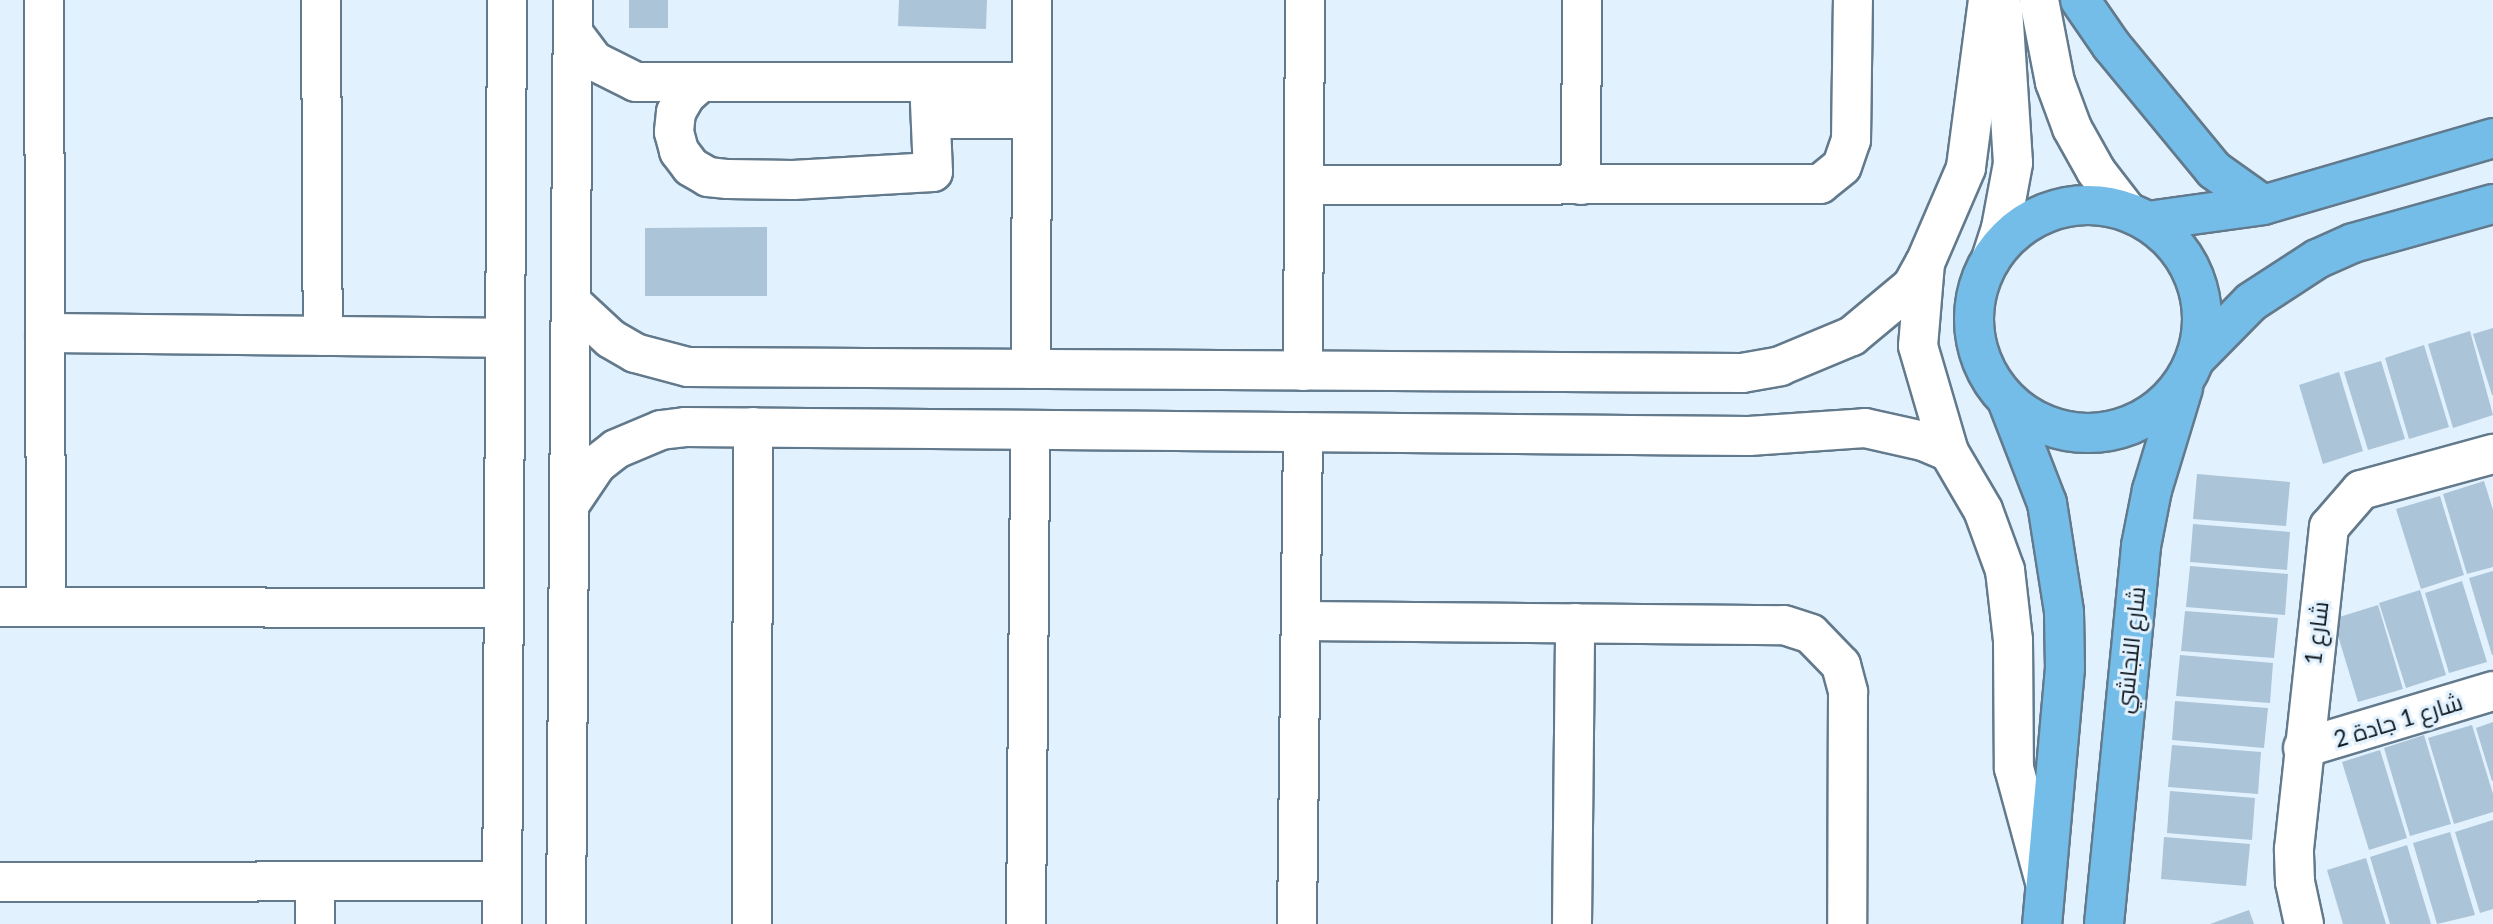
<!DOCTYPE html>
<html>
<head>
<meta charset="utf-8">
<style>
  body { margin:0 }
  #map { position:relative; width:2493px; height:924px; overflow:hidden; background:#e2f1fe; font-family:Lato,Cairo,sans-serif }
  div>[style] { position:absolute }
  .building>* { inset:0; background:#abc4d8 }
  .roads { filter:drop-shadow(2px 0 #627a8c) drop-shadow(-2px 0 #627a8c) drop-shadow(0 2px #627a8c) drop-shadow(0 -2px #627a8c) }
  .minor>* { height:38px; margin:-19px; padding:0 19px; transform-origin:19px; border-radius:19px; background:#fff }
  .major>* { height:38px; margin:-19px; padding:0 19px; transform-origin:19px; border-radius:19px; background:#74bde8 }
  .major>.ring { margin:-19px; padding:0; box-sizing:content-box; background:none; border:38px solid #74bde8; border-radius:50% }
  span { translate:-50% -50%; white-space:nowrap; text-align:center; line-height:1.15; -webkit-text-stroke:6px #e2f1fe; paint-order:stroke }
  .street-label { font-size:23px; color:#0b151c }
</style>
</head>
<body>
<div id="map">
  <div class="building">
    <i style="clip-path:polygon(629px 0,668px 0,668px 28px,629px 28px)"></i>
    <i style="clip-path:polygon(899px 0,987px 0,986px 29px,898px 26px)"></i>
    <i style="clip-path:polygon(767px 227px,767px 296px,645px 296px,645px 228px)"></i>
    <i style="clip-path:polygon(2493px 328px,2493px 395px,2492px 395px,2473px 334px)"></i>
    <i style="clip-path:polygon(2470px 331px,2493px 415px,2453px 428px,2428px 344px)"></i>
    <i style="clip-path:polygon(2424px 345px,2449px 427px,2409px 439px,2385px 358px)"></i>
    <i style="clip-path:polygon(2381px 361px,2405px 439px,2368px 450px,2344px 372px)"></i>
    <i style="clip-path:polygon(2339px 372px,2363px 451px,2323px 464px,2299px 385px)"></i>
    <i style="clip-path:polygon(2197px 474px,2290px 482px,2286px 526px,2193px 519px)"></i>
    <i style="clip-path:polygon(2484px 481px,2493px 510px,2493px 567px,2467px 574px,2443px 494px)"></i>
    <i style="clip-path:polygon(2440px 496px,2464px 575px,2421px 589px,2396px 509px)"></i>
    <i style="clip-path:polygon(2193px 524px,2290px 532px,2287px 570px,2190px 562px)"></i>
    <i style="clip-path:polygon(2190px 566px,2288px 574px,2285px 615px,2186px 607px)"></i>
    <i style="clip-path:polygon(2493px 571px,2493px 655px,2492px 655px,2469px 578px)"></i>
    <i style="clip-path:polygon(2462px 581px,2487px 662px,2449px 673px,2425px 593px)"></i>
    <i style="clip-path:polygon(2420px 590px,2446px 675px,2406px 688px,2379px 603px)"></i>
    <i style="clip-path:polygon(2378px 605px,2403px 689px,2358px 702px,2333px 619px)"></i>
    <i style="clip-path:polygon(2185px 611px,2278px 618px,2274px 658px,2181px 651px)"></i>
    <i style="clip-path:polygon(2180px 655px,2273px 663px,2270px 703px,2176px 696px)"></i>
    <i style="clip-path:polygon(2175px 701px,2268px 708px,2264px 748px,2172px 740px)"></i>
    <i style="clip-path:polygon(2493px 722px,2493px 781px,2492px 781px,2476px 728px)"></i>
    <i style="clip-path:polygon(2472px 725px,2493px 794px,2493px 812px,2454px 824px,2428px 738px)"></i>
    <i style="clip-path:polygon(2424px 735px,2451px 824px,2410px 836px,2384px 748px)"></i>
    <i style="clip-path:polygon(2172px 745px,2261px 752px,2258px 794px,2168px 787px)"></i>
    <i style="clip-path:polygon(2380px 750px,2407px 838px,2369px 850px,2342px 762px)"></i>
    <i style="clip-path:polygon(2170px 791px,2255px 798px,2252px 840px,2167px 833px)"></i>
    <i style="clip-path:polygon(2493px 820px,2493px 909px,2480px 913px,2455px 832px)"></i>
    <i style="clip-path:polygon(2450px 832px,2475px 915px,2437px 924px,2413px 843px)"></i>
    <i style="clip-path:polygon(2164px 837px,2250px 844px,2246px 886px,2161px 879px)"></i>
    <i style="clip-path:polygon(2407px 845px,2431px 924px,2390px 924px,2370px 857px)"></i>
    <i style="clip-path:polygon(2366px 858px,2386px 924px,2343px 924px,2327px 870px)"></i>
    <i style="clip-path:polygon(2249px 910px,2254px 924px,2210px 924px)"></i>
  </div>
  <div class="roads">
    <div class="minor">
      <i style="left:44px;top:0;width:607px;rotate:89.81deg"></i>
      <i style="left:321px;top:0;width:336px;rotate:89.7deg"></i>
      <i style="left:1988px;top:0;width:169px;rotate:97.5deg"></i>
      <i style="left:1966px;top:168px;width:103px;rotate:113.3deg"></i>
      <i style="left:1925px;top:263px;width:83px;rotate:94.8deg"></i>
      <i style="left:1918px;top:346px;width:110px;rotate:73.7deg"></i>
      <i style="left:1949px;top:452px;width:67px;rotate:59.6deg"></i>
      <i style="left:1983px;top:510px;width:64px;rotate:69.9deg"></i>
      <i style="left:2005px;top:570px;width:70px;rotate:83.5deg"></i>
      <i style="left:2013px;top:640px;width:128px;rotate:89.6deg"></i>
      <i style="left:2014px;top:768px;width:118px;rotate:74.8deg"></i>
      <i style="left:2039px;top:0;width:84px;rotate:79deg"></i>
      <i style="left:2055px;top:82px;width:49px;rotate:69.7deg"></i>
      <i style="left:2072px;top:128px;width:49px;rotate:60.8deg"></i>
      <i style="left:2096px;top:171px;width:49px;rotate:52.4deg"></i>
      <i style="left:573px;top:33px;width:35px;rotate:53deg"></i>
      <i style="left:594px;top:61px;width:47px;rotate:26.6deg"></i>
      <i style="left:636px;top:82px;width:395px"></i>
      <i style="left:701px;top:82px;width:20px;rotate:139deg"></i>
      <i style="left:686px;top:95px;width:20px;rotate:120deg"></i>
      <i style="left:676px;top:112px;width:20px;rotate:96deg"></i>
      <i style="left:674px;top:132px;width:20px;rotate:75deg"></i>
      <i style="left:679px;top:151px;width:20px;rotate:53deg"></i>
      <i style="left:691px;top:167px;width:20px;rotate:30deg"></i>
      <i style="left:708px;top:177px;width:20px;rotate:6deg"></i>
      <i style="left:728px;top:179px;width:65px;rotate:0.9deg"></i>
      <i style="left:793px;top:180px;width:140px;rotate:-3.3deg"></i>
      <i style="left:933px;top:172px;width:90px;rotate:-92.5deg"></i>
      <i style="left:931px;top:119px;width:101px"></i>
      <i style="left:1304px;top:185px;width:516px;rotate:-0.11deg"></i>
      <i style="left:1820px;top:184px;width:28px;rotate:-39deg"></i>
      <i style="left:1842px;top:166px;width:28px;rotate:-71deg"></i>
      <i style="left:1851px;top:140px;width:140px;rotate:-89.2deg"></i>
      <i style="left:1581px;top:185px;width:185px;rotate:-89.7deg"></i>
      <i style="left:1991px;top:259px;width:33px;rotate:-72deg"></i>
      <i style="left:2001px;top:228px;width:66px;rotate:-79.5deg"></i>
      <i style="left:2013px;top:163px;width:154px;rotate:-93.7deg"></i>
      <i style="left:571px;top:302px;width:54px;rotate:42.8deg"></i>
      <i style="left:611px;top:339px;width:28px;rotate:30deg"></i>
      <i style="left:635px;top:353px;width:55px;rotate:14.8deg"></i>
      <i style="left:688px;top:367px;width:1054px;rotate:0.33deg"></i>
      <i style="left:1742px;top:373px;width:39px;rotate:-10deg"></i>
      <i style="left:1780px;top:366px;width:78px;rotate:-22.6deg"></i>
      <i style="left:1852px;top:336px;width:78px;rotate:-39.8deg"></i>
      <i style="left:1912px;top:286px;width:26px;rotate:-61deg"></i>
      <i style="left:45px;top:333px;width:460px;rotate:0.6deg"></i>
      <i style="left:1031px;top:369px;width:369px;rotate:-89.8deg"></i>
      <i style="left:1303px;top:371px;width:371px;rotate:-89.7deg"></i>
      <i style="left:570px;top:504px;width:48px;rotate:-56deg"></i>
      <i style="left:597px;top:464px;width:24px;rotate:-38deg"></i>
      <i style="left:616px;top:449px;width:49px;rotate:-22.9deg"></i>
      <i style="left:661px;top:430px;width:24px;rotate:-7deg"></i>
      <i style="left:685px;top:427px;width:1064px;rotate:0.48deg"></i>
      <i style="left:1749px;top:436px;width:116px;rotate:-3.9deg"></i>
      <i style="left:1865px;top:428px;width:59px;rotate:12.6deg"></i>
      <i style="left:1923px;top:441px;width:28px;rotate:23deg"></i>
      <i style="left:0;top:607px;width:503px;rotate:0.11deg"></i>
      <i style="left:1301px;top:621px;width:483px;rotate:0.5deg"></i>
      <i style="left:1784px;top:625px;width:28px;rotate:18deg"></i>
      <i style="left:1811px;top:634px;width:43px;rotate:45.9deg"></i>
      <i style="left:1841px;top:665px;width:28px;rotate:75deg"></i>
      <i style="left:1848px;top:692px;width:232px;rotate:90.2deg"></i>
      <i style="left:2303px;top:748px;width:198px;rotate:-16.7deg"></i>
      <i style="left:0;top:882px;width:502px;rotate:-0.11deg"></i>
      <i style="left:315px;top:924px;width:43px;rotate:-90deg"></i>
      <i style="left:502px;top:924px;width:924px;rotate:-89.69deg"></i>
      <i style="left:566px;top:924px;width:924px;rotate:-89.57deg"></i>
      <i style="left:752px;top:924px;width:497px;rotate:-89.9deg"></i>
      <i style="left:1026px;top:924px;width:494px;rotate:-89.5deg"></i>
      <i style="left:1297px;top:924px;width:492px;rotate:-89.3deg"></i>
      <i style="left:1572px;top:924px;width:301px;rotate:-89.4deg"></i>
      <i style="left:2304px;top:924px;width:43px;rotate:-102.1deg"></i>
      <i style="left:2295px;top:882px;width:33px;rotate:-92deg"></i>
      <i style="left:2294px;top:849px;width:324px;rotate:-83.8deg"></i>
      <i style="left:2329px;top:527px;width:49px;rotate:-49.1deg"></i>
      <i style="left:2361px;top:490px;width:137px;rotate:-15.3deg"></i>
    </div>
    <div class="major">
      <i style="left:2080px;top:0;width:55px;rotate:55.4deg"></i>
      <i style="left:2111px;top:45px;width:162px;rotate:50.5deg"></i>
      <i style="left:2214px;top:170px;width:60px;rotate:35.5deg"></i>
      <i class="ring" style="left:1974px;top:205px;width:190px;height:190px"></i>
      <i style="left:2148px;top:221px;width:116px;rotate:-7.9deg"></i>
      <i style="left:2263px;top:205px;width:240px;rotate:-16.2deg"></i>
      <i style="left:2196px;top:358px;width:78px;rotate:-45.5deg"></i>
      <i style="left:2251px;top:302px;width:79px;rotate:-33.1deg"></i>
      <i style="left:2317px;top:259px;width:39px;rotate:-24deg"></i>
      <i style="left:2353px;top:243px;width:145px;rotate:-15.6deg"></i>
      <i style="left:2007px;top:400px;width:110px;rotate:68.8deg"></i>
      <i style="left:2047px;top:503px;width:110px;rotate:81.1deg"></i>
      <i style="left:2064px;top:612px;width:56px;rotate:89deg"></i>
      <i style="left:2065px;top:668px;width:257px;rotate:95.1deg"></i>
      <i style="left:2104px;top:924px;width:380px;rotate:-84.4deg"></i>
      <i style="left:2141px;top:546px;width:57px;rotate:-78.9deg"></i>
      <i style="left:2152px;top:490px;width:107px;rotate:-73.1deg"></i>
    </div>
  </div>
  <div class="street-label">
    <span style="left:2316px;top:633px;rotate:-83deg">شارع 1</span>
    <span style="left:2130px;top:650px;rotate:-84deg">شارع النجاشي</span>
    <span style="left:2398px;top:720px;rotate:-17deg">شارع 1 جادة 2</span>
  </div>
</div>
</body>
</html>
